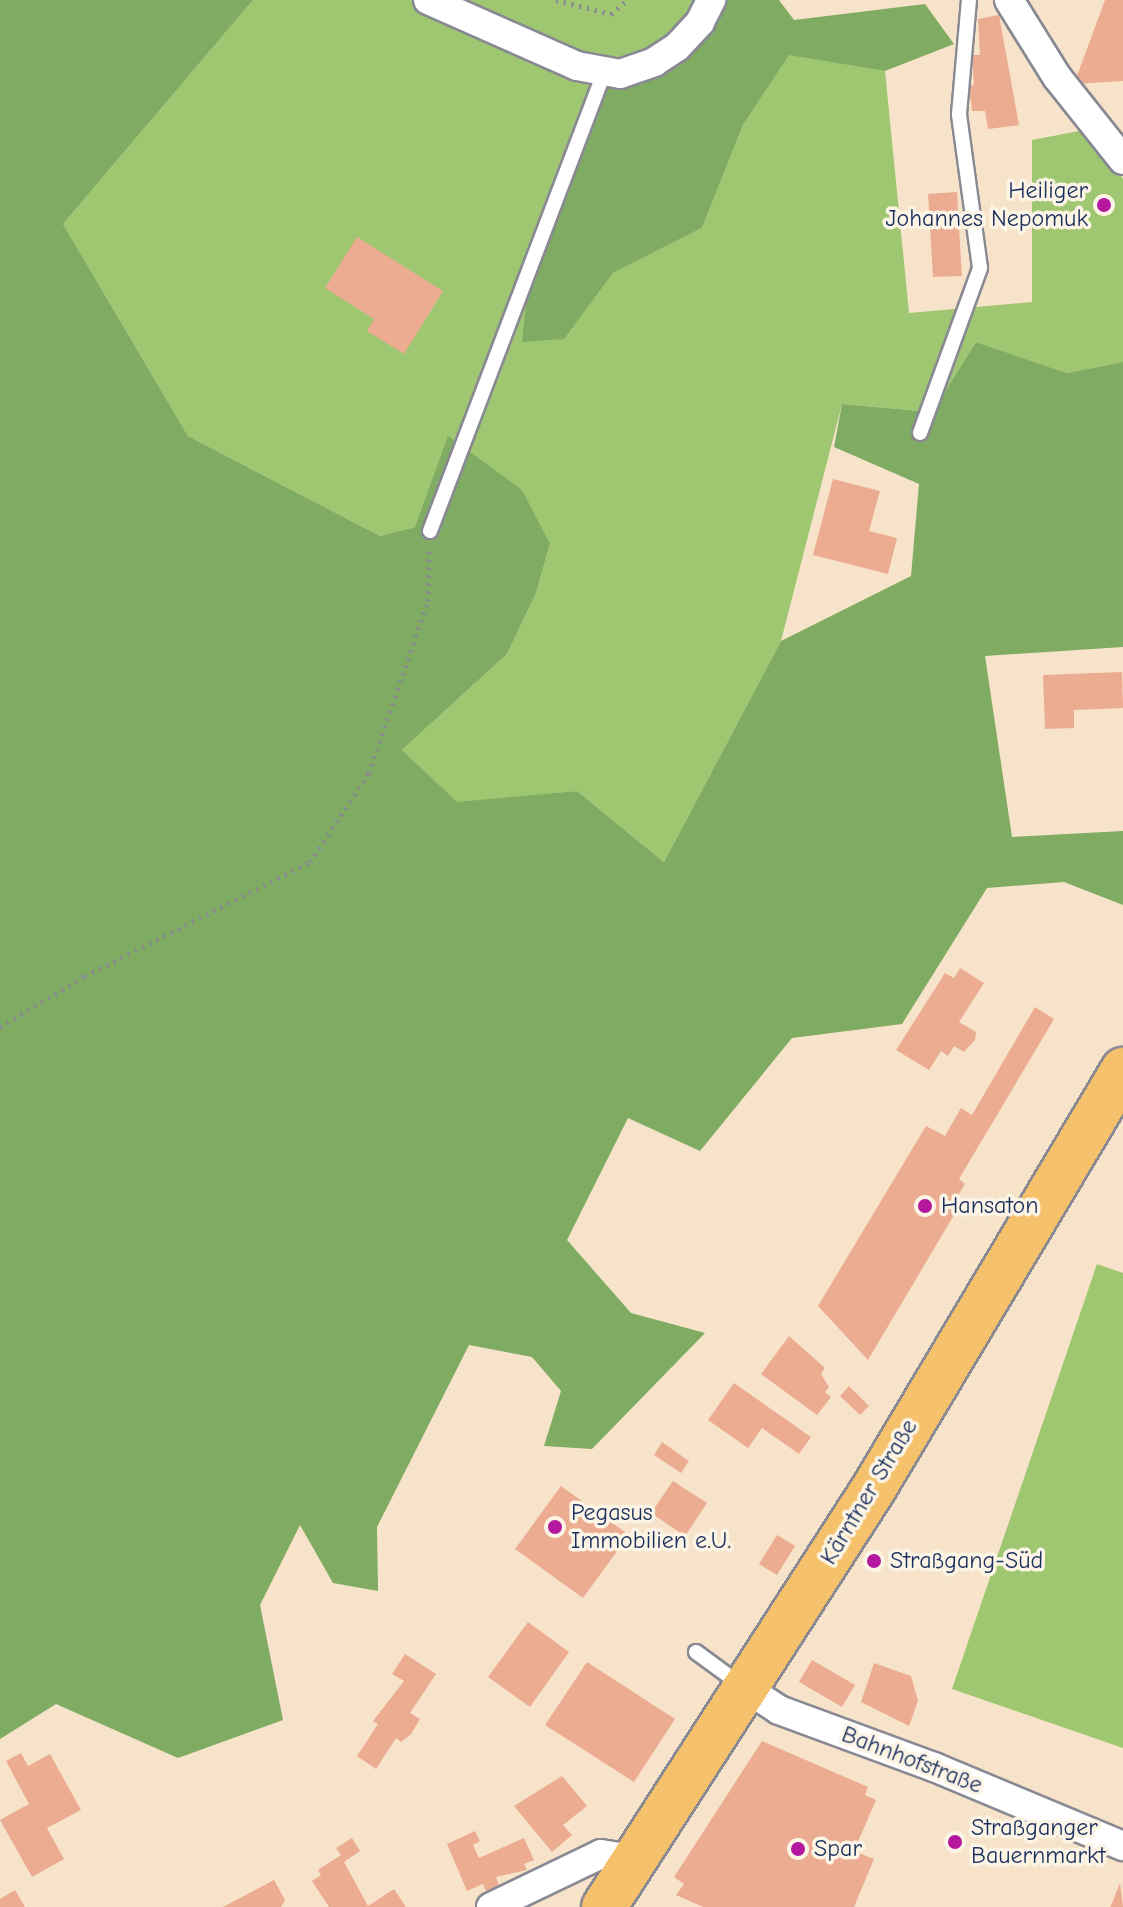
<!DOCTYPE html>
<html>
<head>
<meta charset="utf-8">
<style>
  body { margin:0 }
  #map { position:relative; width:1123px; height:1907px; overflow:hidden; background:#f7e3ca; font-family:"Comic Neue",sans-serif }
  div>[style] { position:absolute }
  .green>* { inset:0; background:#9fc670 }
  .forest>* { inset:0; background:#7fab62 }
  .building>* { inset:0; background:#ebac92 }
  .path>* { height:5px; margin-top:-2.5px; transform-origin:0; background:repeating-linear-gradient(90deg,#898994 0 2px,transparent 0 8px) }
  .roads { filter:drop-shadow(2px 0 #898994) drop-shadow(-2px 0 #898994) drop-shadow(0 2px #898994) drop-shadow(0 -2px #898994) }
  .service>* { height:14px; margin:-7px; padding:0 7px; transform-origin:7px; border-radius:7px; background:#fff }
  .minor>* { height:28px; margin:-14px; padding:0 14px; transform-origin:14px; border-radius:14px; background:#fff }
  .primary>* { height:44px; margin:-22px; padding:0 22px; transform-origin:22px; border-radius:22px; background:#f5c16b }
  .dots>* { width:22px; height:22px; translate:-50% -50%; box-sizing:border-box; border:4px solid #fcf5e5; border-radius:50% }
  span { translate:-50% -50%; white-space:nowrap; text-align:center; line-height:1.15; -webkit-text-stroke:7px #fcf5e5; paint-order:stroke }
  .poi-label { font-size:24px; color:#1b2f5e }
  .right { translate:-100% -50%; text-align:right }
  .left { translate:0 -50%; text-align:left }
  .street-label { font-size:24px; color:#1b2f5e }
</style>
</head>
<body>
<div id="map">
  <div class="green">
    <i style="clip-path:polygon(253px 0,711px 0,564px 338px,613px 273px,702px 228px,743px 125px,789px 54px,885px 71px,909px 313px,1032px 302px,1032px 140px,1090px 129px,1123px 179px,1123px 362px,1067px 373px,976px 342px,932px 412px,842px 404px,781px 641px,664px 862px,577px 791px,457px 803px,402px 750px,507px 654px,536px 593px,550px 544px,415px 527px,380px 536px,188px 436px,63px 224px)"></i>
    <i style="clip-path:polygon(1097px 1264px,1123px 1273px,1123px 1748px,952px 1689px)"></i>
  </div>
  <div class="forest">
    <i style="clip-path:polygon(0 0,253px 0,63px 224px,188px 436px,380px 536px,415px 527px,448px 436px,522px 490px,550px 544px,536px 593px,507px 654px,402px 750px,457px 802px,577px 791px,664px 862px,781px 641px,911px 576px,919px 484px,834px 447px,842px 404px,932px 412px,976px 342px,1067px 373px,1123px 362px,1123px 647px,985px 656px,1012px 837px,1123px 831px,1123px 905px,1064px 882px,987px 888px,902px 1024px,792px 1038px,700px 1151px,628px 1118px,567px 1240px,631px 1313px,705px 1333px,592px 1449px,544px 1446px,561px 1391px,532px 1357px,469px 1345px,377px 1527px,378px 1591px,333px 1583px,300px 1525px,260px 1605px,283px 1720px,178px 1758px,56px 1704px,0 1739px)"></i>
    <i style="clip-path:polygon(711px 0,779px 0,794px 20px,925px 4px,954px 44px,885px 71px,789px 55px,743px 125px,702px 228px,613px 273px,564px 339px,522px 342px,529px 275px,602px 87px,637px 70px)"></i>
  </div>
  <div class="building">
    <i style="clip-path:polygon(1105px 0,1123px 0,1123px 81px,1074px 84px)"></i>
    <i style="clip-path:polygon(999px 15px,1019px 125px,988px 129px,985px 111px,972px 111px,969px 86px,974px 85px,972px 55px,980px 55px,978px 19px)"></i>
    <i style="clip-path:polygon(957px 192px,962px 276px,933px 277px,928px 194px)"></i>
    <i style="clip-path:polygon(357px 237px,443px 291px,404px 354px,367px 331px,374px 319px,325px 288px)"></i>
    <i style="clip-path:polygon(833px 479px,880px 491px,869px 531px,897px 538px,888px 574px,813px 555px)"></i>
    <i style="clip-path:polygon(1122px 672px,1123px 708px,1074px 710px,1074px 728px,1045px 729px,1043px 675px)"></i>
    <i style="clip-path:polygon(960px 968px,984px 983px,959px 1022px,976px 1032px,975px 1040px,964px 1052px,954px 1046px,948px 1056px,941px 1051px,929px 1070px,896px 1050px,945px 973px,954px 978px)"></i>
    <i style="clip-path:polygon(1035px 1007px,1054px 1019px,959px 1179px,965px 1184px,951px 1207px,957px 1210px,868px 1360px,818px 1306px,926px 1126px,945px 1136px,961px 1108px,972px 1115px)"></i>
    <i style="clip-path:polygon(789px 1336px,825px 1368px,821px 1374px,829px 1387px,825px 1392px,831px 1397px,817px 1415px,761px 1374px)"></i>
    <i style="clip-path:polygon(734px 1383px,811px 1437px,799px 1454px,762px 1428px,748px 1448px,708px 1420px)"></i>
    <i style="clip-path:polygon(849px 1386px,869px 1406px,860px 1415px,840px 1396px)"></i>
    <i style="clip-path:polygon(662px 1442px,689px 1461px,681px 1473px,654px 1455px)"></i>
    <i style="clip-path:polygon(673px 1481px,707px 1503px,685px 1536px,651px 1513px)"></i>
    <i style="clip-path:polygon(561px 1486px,629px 1535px,583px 1598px,515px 1549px)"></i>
    <i style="clip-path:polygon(777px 1535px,795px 1546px,777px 1575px,759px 1564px)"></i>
    <i style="clip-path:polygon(528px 1622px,569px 1652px,530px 1707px,488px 1677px)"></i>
    <i style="clip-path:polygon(405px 1654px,436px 1674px,410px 1713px,420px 1719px,411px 1734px,401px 1742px,396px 1738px,376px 1769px,357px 1756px,378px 1724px,373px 1721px,404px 1681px,392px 1674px)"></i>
    <i style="clip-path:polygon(812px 1660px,855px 1685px,842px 1707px,799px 1682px)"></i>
    <i style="clip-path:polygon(587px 1662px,675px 1719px,634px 1782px,545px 1725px)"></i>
    <i style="clip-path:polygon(874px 1663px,911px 1676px,918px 1701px,909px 1726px,861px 1702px)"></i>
    <i style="clip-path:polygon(762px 1741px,868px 1787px,865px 1795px,876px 1800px,854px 1851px,874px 1859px,854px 1907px,703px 1907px,676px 1895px,684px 1884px,674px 1877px)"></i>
    <i style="clip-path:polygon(21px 1753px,28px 1766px,50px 1754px,81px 1810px,47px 1828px,64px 1859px,32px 1877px,0 1820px,29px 1804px,6px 1761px)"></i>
    <i style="clip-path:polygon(562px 1776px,587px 1806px,563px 1825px,572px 1835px,552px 1852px,514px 1806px)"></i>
    <i style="clip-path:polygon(475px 1831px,480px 1841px,473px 1845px,479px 1858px,524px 1838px,534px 1860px,524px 1864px,527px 1870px,496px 1877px,499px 1885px,486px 1891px,483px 1884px,467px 1891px,447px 1844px)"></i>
    <i style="clip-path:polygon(352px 1838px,360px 1851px,344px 1862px,368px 1906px,394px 1889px,406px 1907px,329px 1907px,312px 1881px,321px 1875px,318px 1870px,341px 1855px,336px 1848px)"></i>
    <i style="clip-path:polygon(274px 1880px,285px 1900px,281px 1907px,223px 1907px)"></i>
    <i style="clip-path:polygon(1120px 1883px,1123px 1907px,1110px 1907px,1112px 1903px)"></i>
    <i style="clip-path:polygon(15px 1890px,25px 1907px,0 1907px,0 1899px)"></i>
  </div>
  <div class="path">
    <i style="left:556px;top:0;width:57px;rotate:14.3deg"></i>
    <i style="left:611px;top:14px;width:21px;rotate:-41deg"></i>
    <i style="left:0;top:1027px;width:99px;rotate:-31deg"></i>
    <i style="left:85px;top:976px;width:252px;rotate:-26.9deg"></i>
    <i style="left:310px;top:862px;width:107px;rotate:-56.5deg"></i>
    <i style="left:369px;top:773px;width:182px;rotate:-71.1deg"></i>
    <i style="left:428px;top:601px;width:51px;rotate:-88.9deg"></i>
  </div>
  <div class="roads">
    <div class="service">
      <i style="left:920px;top:433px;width:176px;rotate:-70deg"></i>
      <i style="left:980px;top:268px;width:155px;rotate:-97.8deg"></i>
      <i style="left:959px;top:114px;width:114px;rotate:-85deg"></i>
      <i style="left:430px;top:531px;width:491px;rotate:-69.2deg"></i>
      <i style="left:696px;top:1652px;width:56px;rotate:36.3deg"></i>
    </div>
    <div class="minor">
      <i style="left:428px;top:0;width:163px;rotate:23.9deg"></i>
      <i style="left:577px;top:66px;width:44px;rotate:10.5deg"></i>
      <i style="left:620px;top:74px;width:36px;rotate:-19deg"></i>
      <i style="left:654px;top:62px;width:27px;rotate:-33deg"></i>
      <i style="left:677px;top:47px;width:34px;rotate:-47deg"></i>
      <i style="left:700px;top:22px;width:25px;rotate:-63deg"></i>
      <i style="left:1009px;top:0;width:91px;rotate:58.1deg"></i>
      <i style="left:1057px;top:77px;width:106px;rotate:51.5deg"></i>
      <i style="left:747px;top:1689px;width:38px;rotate:33deg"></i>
      <i style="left:779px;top:1710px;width:165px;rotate:20.2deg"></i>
      <i style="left:934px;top:1767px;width:205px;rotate:22.7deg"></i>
      <i style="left:491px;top:1907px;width:122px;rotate:-25.7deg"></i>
      <i style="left:601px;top:1854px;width:32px;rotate:9deg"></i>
    </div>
    <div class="primary">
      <i style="left:604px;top:1907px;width:498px;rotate:-57.2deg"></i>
      <i style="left:874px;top:1488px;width:487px;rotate:-59.2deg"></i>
    </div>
  </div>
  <div class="dots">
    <i style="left:1104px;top:205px;background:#b5179e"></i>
    <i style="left:925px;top:1206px;background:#b5179e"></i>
    <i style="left:555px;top:1527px;background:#b5179e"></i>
    <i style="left:874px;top:1561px;background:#b5179e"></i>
    <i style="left:955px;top:1842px;background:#b5179e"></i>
    <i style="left:798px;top:1849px;background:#b5179e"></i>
  </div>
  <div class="poi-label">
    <span class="right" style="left:1088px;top:205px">Heiliger<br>Johannes Nepomuk</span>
    <span class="left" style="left:941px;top:1206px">Hansaton</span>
    <span class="left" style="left:571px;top:1527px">Pegasus<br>Immobilien e.U.</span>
    <span class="left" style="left:890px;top:1561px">Straßgang-Süd</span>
    <span class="left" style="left:971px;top:1842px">Straßganger<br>Bauernmarkt</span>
    <span class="left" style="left:814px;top:1849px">Spar</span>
  </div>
  <div class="street-label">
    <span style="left:869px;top:1492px;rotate:-59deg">Kärntner Straße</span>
    <span style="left:912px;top:1760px;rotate:21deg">Bahnhofstraße</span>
  </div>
</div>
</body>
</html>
